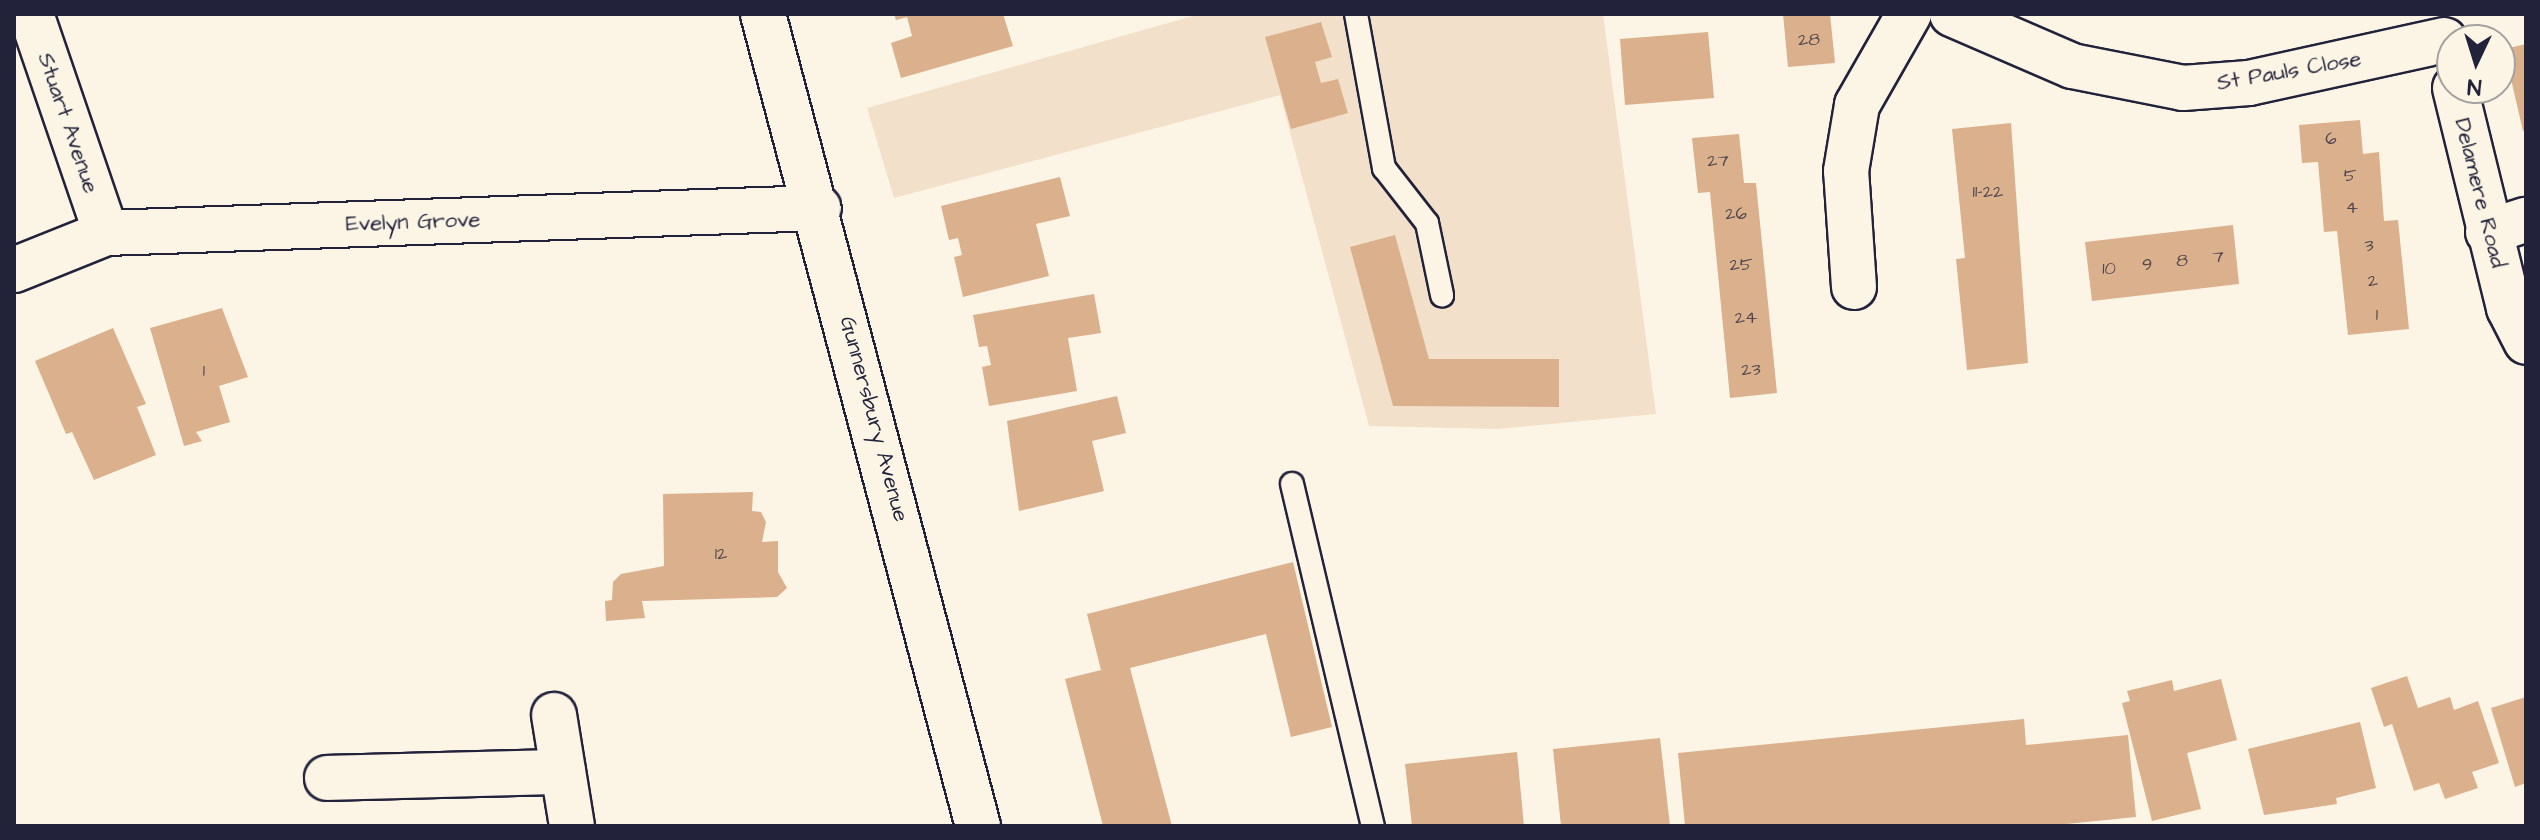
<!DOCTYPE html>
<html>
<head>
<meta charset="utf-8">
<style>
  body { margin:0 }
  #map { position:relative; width:2540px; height:840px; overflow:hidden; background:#fcf5e5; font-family:"Architects Daughter",sans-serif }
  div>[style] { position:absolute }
  .built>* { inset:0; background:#f2e0ca }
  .building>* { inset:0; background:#dbb08c }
  .roads { filter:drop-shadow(2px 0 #22223b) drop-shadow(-2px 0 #22223b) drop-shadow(0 2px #22223b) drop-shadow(0 -2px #22223b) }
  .service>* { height:22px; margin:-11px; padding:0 11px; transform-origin:11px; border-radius:11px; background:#fcf5e5 }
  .minor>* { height:44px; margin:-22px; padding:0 22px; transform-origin:22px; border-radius:22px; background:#fcf5e5 }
  .trunk>* { height:44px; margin:-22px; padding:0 22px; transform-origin:22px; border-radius:22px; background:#fcf5e5 }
  span { translate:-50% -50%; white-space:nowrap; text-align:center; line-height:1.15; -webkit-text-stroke:8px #fcf5e5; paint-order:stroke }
  .number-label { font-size:18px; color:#50464f }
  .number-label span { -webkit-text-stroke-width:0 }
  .street-label { font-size:22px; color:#22223b }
  .frame { position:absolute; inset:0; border:16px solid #22223b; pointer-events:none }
  .north { position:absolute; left:2436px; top:24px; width:80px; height:80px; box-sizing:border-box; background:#fcf5e5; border:2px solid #a5a1a1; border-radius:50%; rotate:184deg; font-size:22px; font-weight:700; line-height:32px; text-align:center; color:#22223b }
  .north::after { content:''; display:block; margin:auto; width:28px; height:36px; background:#22223b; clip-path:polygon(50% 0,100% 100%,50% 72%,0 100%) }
</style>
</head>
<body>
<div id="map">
  <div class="built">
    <i style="clip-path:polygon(1200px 14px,1603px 14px,1656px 414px,1498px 429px,1369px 426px,1280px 95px,894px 198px,867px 108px)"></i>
  </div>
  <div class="building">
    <i style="clip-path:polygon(894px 14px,1003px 14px,1013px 46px,901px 78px,891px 43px,912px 36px,907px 17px,896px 20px)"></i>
    <i style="clip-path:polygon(1783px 14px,1830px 14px,1835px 63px,1788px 67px)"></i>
    <i style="clip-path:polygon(1321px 22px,1332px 57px,1315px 62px,1321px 83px,1338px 79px,1348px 113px,1291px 129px,1265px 37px)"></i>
    <i style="clip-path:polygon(1708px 32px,1714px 98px,1625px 105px,1620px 39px)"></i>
    <i style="clip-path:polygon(2526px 44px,2526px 130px,2523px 131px,2504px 49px)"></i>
    <i style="clip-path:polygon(2360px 120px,2363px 154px,2379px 152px,2384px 221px,2398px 220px,2409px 329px,2348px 335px,2337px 231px,2324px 232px,2318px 162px,2302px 163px,2299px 125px)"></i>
    <i style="clip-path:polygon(2011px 123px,2028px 363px,1967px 370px,1956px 259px,1965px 258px,1952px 129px)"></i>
    <i style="clip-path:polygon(1739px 134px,1744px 183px,1756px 183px,1777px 393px,1730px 398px,1710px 192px,1698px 193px,1692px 138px)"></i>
    <i style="clip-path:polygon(1060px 177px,1070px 216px,1036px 224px,1049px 276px,963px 297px,954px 257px,962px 255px,958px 238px,949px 240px,941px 206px)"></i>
    <i style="clip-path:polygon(2233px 225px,2239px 284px,2092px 301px,2085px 242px)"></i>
    <i style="clip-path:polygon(1395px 235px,1429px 359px,1559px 359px,1559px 407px,1393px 406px,1350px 247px)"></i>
    <i style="clip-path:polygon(1094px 294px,1101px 333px,1068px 338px,1077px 391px,989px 406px,982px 367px,991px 365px,987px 346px,979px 347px,973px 315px)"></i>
    <i style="clip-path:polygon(222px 308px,248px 377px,219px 386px,230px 422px,196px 432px,202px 441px,184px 446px,150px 328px)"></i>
    <i style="clip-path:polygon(113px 328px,146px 404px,137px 407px,156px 455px,94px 480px,72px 432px,66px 434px,35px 361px)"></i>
    <i style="clip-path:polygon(1117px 396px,1126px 433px,1092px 441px,1104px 491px,1019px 511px,1007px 421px)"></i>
    <i style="clip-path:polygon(753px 492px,752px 511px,761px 512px,766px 522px,762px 542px,778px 541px,778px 572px,787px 588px,777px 597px,642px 601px,645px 618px,606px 621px,605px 601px,612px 600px,613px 582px,621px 574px,664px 566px,663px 494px)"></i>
    <i style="clip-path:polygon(1293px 562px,1332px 727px,1291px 737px,1266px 634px,1130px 668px,1172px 826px,1103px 826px,1065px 679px,1101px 670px,1087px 614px)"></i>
    <i style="clip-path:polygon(2407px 676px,2418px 708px,2450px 697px,2454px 710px,2478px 701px,2499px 763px,2472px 772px,2478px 788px,2445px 799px,2439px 783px,2414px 791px,2392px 724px,2384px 727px,2371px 688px)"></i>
    <i style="clip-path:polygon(2221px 679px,2237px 740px,2187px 753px,2201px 809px,2152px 821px,2122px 703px,2130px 701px,2127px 691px,2172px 680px,2174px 691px)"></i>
    <i style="clip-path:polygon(2526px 697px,2526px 783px,2515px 787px,2491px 708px)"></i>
    <i style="clip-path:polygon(2024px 719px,2026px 745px,2128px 735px,2136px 817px,2046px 826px,1685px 826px,1678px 753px)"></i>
    <i style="clip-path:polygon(2360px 722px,2376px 788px,2336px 798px,2337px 804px,2264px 815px,2248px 749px)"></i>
    <i style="clip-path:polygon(1660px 738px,1670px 826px,1561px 826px,1553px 749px)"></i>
    <i style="clip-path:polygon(1517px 752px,1524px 826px,1412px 826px,1405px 764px)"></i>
  </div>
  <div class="roads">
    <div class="service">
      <i style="left:1356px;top:14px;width:157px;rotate:79.7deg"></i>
      <i style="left:1384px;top:168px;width:70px;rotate:52deg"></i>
      <i style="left:1427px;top:223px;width:74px;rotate:78.2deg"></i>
      <i style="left:1292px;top:484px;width:351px;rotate:76.7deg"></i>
    </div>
    <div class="minor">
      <i style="left:31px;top:14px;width:231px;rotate:71.1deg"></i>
      <i style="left:1952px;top:14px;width:131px;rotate:23.4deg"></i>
      <i style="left:2072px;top:66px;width:113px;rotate:11.2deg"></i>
      <i style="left:2183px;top:88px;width:66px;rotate:-4.3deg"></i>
      <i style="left:2249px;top:83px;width:200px;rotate:-12.4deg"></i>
      <i style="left:2455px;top:88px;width:227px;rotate:76.2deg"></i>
      <i style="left:2509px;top:308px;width:38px;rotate:63deg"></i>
      <i style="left:2488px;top:232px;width:40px;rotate:-18deg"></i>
      <i style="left:14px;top:270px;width:99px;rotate:-21.9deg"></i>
      <i style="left:106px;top:233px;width:713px;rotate:-2.01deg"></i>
      <i style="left:1854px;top:287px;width:116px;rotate:-93.9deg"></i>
      <i style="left:1846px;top:171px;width:67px;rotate:-80.5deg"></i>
      <i style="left:1857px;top:105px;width:105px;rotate:-60.3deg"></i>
      <i style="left:554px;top:715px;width:112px;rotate:80.8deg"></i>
      <i style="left:327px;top:778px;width:236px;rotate:-1.5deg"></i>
    </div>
    <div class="trunk">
      <i style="left:763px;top:14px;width:840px;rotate:75.17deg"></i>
    </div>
  </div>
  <div class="number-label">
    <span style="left:1809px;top:40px">28</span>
    <span style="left:2331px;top:139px">6</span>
    <span style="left:1718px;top:161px">27</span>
    <span style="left:2350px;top:176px">5</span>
    <span style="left:1988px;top:192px">11-22</span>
    <span style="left:2352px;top:208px">4</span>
    <span style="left:1736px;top:214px">26</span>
    <span style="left:2369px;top:246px">3</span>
    <span style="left:2218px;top:257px">7</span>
    <span style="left:2182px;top:261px">8</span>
    <span style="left:1741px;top:265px">25</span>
    <span style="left:2147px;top:265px">9</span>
    <span style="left:2109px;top:269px">10</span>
    <span style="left:2373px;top:281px">2</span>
    <span style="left:2377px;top:315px">1</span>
    <span style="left:1746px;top:318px">24</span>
    <span style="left:1751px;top:370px">23</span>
    <span style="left:204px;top:371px">1</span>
    <span style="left:721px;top:554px">12</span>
  </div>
  <div class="street-label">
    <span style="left:2289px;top:71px;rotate:-10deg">St Pauls Close</span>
    <span style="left:68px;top:123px;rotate:71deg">Stuart Avenue</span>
    <span style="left:2480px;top:193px;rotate:76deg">Delamere Road</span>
    <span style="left:413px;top:222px;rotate:-2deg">Evelyn Grove</span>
    <span style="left:874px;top:419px;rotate:75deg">Gunnersbury Avenue</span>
  </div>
  <div class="frame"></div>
  <div class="north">N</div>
</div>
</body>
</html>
